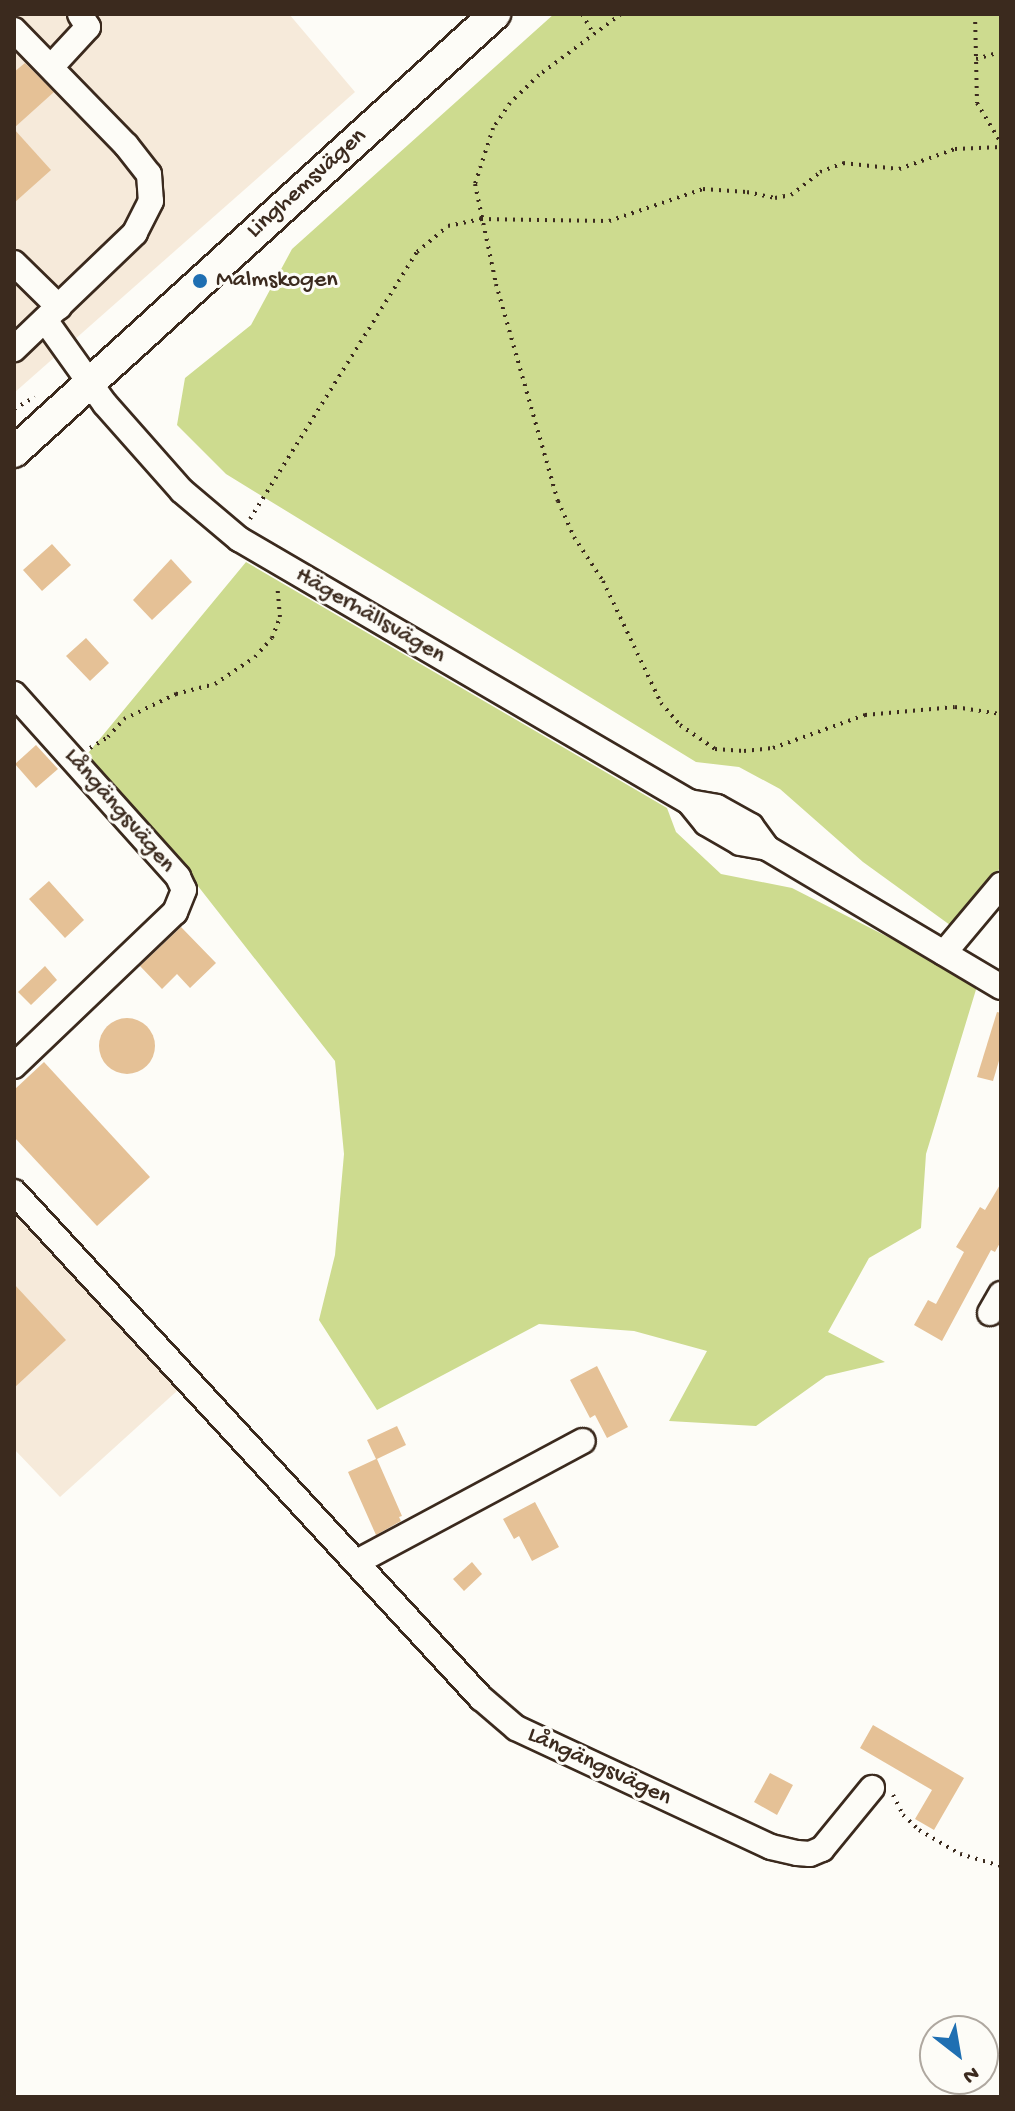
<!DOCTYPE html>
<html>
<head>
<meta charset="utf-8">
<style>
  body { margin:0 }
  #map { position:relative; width:1015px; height:2111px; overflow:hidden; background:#fdfcf7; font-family:"Gochi Hand",sans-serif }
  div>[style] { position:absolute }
  .built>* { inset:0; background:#f6eada }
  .green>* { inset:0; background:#cddb8f }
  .building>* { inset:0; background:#e5c196 }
  .round { border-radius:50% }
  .path>* { height:4px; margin-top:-2px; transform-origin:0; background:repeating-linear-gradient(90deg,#3b2a1e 0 2px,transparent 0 8px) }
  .roads { filter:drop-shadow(2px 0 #3b2a1e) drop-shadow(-2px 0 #3b2a1e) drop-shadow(0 2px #3b2a1e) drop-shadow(0 -2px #3b2a1e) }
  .minor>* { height:24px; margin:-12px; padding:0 12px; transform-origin:12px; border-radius:12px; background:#fdfcf7 }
  .major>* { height:30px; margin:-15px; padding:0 15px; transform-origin:15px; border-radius:15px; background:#fdfcf7 }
  .dots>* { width:22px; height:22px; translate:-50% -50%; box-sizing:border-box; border:4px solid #fdfcf7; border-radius:50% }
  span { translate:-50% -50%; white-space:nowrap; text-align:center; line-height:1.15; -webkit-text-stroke:6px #fdfcf7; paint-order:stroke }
  .street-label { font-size:24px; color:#3b2a1e }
  .poi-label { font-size:24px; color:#3b2a1e }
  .left { translate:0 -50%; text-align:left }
  .frame { position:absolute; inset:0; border:16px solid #3b2a1e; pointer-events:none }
  .north { position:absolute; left:919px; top:2015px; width:80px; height:80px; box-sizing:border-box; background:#fdfcf7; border:2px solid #afa8a0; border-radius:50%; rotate:149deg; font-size:22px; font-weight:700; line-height:32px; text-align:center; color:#3b2a1e }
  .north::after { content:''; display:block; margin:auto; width:28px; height:36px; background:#1f6fb2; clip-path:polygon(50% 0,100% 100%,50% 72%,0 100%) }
</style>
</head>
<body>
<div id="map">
  <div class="built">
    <i style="clip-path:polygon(14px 14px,289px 14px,355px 92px,14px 393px)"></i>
    <i style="clip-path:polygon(14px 1214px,178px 1390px,60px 1497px,14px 1449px)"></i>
  </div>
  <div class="green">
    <i style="clip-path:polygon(554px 14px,1001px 14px,1001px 867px,950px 925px,863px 862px,780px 789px,739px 767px,696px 762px,226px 474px,177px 425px,185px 378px,251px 325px,292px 249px)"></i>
    <i style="clip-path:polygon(246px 562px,667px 808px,676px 832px,721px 874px,792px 888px,978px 983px,926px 1154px,921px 1228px,869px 1258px,828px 1332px,885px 1362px,826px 1376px,756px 1426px,669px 1421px,707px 1351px,634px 1331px,539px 1324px,377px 1410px,319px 1320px,335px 1255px,344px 1154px,335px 1061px,194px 881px,84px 758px)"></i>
  </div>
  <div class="building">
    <i style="clip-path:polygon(25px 63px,54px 92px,14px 128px,14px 72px)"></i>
    <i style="clip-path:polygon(14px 129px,51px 170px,14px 203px)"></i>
    <i style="clip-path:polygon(52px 544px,71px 565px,42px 591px,23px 570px)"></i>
    <i style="clip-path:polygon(171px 559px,192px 582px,152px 620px,133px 600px)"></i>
    <i style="clip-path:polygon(86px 638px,109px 663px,90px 681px,66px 656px)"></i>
    <i style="clip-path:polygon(36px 745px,58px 769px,36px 788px,15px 764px)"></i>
    <i style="clip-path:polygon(49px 881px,84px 920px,65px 938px,29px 899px)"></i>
    <i style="clip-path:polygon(181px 927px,216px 963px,190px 988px,177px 974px,162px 989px,140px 966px)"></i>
    <i style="clip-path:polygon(45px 966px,57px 980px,31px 1005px,18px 992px)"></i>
    <i style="clip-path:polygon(997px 1012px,1001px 1013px,1001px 1054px,993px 1081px,977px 1077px)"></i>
    <i class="round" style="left:99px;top:1018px;width:56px;height:56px"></i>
    <i style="clip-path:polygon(44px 1062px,150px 1177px,97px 1226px,14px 1137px,14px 1090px)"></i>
    <i style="clip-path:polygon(1001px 1183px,1001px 1241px,995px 1252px,991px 1250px,942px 1341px,914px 1325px,928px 1300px,936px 1304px,964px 1252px,956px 1247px,980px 1207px,985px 1210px)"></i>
    <i style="clip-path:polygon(14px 1284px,66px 1340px,14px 1388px)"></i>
    <i style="clip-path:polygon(597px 1366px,628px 1427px,607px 1438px,595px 1415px,590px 1418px,570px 1380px)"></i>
    <i style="clip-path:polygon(397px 1426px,406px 1445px,377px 1459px,402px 1516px,399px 1517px,401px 1521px,376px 1535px,348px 1472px,376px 1459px,367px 1440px)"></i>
    <i style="clip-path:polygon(535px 1502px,559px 1547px,532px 1561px,519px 1536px,514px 1539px,503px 1519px)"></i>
    <i style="clip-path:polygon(472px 1562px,482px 1574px,464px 1591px,453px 1579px)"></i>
    <i style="clip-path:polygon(873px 1725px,964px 1778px,934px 1830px,915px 1819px,932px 1790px,860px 1748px)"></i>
    <i style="clip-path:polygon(770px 1773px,793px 1785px,777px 1815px,754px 1802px)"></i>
  </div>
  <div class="path">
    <i style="left:582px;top:14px;width:24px;rotate:60deg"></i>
    <i style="left:621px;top:14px;width:102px;rotate:143.4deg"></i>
    <i style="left:539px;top:75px;width:40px;rotate:136deg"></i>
    <i style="left:510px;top:103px;width:30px;rotate:124deg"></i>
    <i style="left:493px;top:128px;width:59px;rotate:107.8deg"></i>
    <i style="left:475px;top:184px;width:102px;rotate:78.1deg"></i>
    <i style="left:496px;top:284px;width:226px;rotate:74.1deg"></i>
    <i style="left:558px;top:501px;width:39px;rotate:66deg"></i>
    <i style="left:574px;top:537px;width:53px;rotate:56.6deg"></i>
    <i style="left:603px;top:581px;width:135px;rotate:64.6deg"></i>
    <i style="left:661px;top:703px;width:29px;rotate:49deg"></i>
    <i style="left:680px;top:725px;width:42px;rotate:34.4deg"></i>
    <i style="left:715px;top:749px;width:29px;rotate:4deg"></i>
    <i style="left:744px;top:751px;width:29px;rotate:-6deg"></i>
    <i style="left:773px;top:748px;width:98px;rotate:-19.7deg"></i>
    <i style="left:865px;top:715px;width:90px;rotate:-5.1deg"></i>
    <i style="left:955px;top:707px;width:47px;rotate:8.7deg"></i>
    <i style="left:975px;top:14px;width:89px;rotate:88.7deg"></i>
    <i style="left:977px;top:103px;width:47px;rotate:59deg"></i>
    <i style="left:976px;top:59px;width:26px;rotate:-16deg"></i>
    <i style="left:14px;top:409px;width:24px;rotate:-30deg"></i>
    <i style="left:250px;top:519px;width:315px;rotate:-58deg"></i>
    <i style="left:417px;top:252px;width:40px;rotate:-40deg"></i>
    <i style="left:448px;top:226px;width:34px;rotate:-12deg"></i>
    <i style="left:481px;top:219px;width:128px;rotate:0.9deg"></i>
    <i style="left:609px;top:221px;width:99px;rotate:-18.8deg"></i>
    <i style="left:703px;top:189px;width:44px;rotate:3.9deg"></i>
    <i style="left:747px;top:192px;width:29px;rotate:12deg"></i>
    <i style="left:775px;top:198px;width:16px;rotate:-11deg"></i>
    <i style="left:791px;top:195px;width:37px;rotate:-38deg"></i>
    <i style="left:820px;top:172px;width:25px;rotate:-21deg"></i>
    <i style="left:843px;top:163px;width:56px;rotate:6.1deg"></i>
    <i style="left:899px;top:169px;width:59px;rotate:-19.7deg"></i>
    <i style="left:955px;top:149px;width:46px;rotate:-2.5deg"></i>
    <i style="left:90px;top:748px;width:21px;rotate:-31deg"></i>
    <i style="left:108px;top:737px;width:24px;rotate:-48deg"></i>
    <i style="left:124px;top:719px;width:58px;rotate:-25.7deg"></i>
    <i style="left:176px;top:694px;width:40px;rotate:-14.4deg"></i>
    <i style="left:215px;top:684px;width:48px;rotate:-34deg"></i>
    <i style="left:255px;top:657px;width:25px;rotate:-48deg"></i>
    <i style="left:272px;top:638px;width:22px;rotate:-69deg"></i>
    <i style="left:280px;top:617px;width:32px;rotate:-95deg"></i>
    <i style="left:893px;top:1795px;width:22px;rotate:63deg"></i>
    <i style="left:903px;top:1815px;width:22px;rotate:43deg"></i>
    <i style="left:919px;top:1830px;width:48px;rotate:30.3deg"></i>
    <i style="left:960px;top:1854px;width:43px;rotate:16.3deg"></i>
  </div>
  <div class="roads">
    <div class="minor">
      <i style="left:14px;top:30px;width:161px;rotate:45.8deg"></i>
      <i style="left:126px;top:145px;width:37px;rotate:52deg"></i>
      <i style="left:149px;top:174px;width:27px;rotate:86deg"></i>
      <i style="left:151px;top:201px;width:36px;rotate:117deg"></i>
      <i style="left:135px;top:233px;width:168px;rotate:136.2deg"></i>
      <i style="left:52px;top:66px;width:53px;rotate:-47.3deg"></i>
      <i style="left:88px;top:27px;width:15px;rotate:-122deg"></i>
      <i style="left:14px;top:263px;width:63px;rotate:44.4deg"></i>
      <i style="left:45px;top:320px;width:103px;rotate:54.5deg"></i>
      <i style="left:105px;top:404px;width:116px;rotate:48.5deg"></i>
      <i style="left:182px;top:491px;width:75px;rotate:40.1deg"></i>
      <i style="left:239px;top:539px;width:521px;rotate:30.3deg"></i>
      <i style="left:689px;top:802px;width:28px;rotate:10deg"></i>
      <i style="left:717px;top:807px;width:39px;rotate:29deg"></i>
      <i style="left:751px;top:826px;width:27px;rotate:54deg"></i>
      <i style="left:14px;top:694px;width:246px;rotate:48.1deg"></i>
      <i style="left:178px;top:877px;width:14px;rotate:65deg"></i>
      <i style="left:184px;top:890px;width:24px;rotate:112deg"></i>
      <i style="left:175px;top:912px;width:223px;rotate:136.3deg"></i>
      <i style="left:689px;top:802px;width:27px;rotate:51deg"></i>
      <i style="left:706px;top:823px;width:39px;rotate:30deg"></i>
      <i style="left:740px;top:843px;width:27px;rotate:10deg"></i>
      <i style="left:767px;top:848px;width:272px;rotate:30.7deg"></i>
      <i style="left:944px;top:953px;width:89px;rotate:-50deg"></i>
      <i style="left:14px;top:1192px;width:689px;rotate:47.3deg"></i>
      <i style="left:481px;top:1698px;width:46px;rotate:40.6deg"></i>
      <i style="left:516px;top:1728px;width:281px;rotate:25deg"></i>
      <i style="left:771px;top:1847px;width:27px;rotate:13deg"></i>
      <i style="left:797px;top:1853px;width:13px;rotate:4deg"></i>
      <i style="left:810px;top:1854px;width:13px;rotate:-23deg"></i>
      <i style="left:822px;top:1849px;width:79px;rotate:-50.7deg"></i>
      <i style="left:990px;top:1313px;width:22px;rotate:-60deg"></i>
      <i style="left:357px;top:1562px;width:256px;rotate:-28.2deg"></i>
    </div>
    <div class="major">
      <i style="left:14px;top:452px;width:651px;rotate:-42.32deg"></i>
    </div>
  </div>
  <div class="dots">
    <i style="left:200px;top:281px;background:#1f6fb2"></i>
  </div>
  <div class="street-label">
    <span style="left:307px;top:184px;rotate:-42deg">Linghemsvägen</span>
    <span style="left:370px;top:616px;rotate:30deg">Hägerhällsvägen</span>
    <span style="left:119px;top:811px;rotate:49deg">Långängsvägen</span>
    <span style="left:599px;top:1767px;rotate:25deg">Långängsvägen</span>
  </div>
  <div class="poi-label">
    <span class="left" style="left:216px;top:281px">Malmskogen</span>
  </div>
  <div class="frame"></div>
  <div class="north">N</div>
</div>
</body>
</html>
